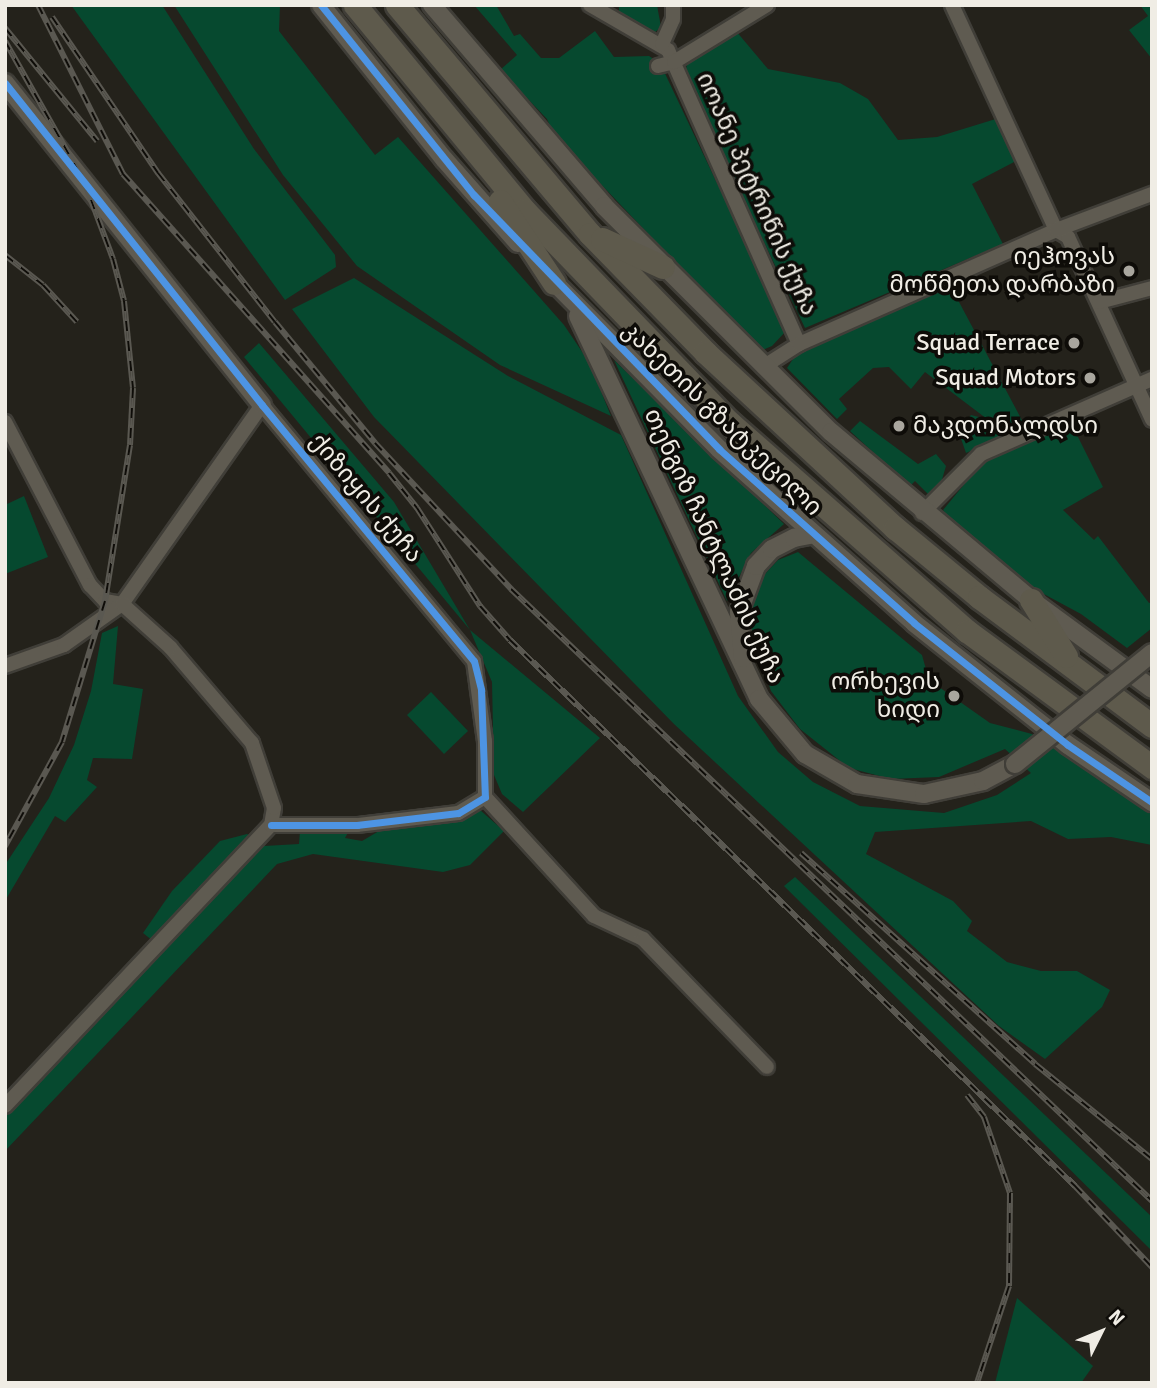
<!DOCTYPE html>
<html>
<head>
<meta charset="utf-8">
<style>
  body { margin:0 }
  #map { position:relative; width:1157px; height:1388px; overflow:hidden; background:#24221b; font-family:Signika,"Noto Sans Georgian",sans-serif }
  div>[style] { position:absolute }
  .green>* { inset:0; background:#06492f }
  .roads { filter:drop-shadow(2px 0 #403e38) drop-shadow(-2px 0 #403e38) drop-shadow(0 2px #403e38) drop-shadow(0 -2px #403e38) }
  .minor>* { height:14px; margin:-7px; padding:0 7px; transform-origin:7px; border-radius:7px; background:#5f5b51 }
  .tertiary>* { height:18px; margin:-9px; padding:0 9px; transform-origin:9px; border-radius:9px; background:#5f5b51 }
  .trunk>* { height:23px; margin:-11.5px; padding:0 11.5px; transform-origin:11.5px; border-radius:11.5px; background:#5e5a4c }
  .rail>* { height:6px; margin-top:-3px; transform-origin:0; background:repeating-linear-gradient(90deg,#0e0c08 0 10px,#5a5851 0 20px); box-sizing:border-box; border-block:2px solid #5a5851 }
  .bridges { filter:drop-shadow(2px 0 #403e38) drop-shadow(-2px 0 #403e38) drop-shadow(0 2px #403e38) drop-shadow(0 -2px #403e38) }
  .tertiary-bridge>* { height:18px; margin:-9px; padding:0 9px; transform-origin:9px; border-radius:9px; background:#5f5b51 }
  .cycleway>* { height:7px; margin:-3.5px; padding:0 3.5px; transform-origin:3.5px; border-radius:3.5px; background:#4d94e3 }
  .dots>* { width:19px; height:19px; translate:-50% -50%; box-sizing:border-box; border:4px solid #0e0c08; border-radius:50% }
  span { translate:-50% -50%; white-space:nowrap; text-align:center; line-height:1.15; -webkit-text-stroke:7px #0e0c08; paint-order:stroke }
  .street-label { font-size:24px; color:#f0ede5 }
  .poi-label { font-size:24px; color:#f0ede5 }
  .right { translate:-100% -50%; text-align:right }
  .left { translate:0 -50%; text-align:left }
  .frame { position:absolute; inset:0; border:7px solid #f0ede5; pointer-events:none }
  .north { position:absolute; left:1066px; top:1297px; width:70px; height:70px; -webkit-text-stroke:5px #0e0c08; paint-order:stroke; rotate:47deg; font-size:19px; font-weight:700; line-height:28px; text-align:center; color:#f0ede5 }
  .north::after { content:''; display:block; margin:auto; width:24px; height:32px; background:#f0ede5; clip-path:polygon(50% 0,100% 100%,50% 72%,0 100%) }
</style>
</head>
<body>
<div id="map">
  <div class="green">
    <i style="clip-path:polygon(71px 5px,162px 5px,254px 149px,335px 255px,336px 267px,285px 300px)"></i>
    <i style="clip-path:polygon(174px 5px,280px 5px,279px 31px,375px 155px,398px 137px,564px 325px,589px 362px,611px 416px,500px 365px,357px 266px,283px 175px)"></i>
    <i style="clip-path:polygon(474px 5px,496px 5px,514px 36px,520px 34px,541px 58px,559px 58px,595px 31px,614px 57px,649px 56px,660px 63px,781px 318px,786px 331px,772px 346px,760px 351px,554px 135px,547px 119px,500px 70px,517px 55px)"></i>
    <i style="clip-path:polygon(619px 5px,657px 5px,661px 27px,653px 34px,619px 15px)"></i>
    <i style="clip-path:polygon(1140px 5px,1152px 5px,1152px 59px,1129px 30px,1148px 16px)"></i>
    <i style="clip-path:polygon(736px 31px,768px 69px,840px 83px,868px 99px,898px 140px,937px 137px,999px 118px,1016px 161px,972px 184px,1003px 244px,805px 328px,685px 77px,687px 63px,695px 56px)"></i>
    <i style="clip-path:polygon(354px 278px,508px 376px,621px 435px,738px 696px,778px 752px,813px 782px,860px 806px,944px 813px,997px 795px,1031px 773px,1005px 749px,939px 777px,891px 779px,849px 768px,800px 729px,771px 691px,751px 631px,752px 603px,763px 576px,778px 560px,798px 552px,922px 655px,929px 680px,990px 723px,1032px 734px,1152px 814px,1152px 845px,1111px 837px,1068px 839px,1031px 821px,875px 832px,866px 854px,953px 901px,972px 921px,967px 931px,1007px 962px,1041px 971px,1077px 971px,1110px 990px,1102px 1007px,1045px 1059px,999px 1026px,674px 724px,374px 417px,292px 309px)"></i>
    <i style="clip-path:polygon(950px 285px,1025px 426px,966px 453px,958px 430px,971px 415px,987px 419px,925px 372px,911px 389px,889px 367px,873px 368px,839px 399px,847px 409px,837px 419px,787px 368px,795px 356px)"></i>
    <i style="clip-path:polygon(259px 343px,394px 502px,470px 630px,600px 738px,523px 812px,502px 794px,494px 775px,492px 682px,470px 630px,244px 357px)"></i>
    <i style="clip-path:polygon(614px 360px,784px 524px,751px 553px,727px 601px)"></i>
    <i style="clip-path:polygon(860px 421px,918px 464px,936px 454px,946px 466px,941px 483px,929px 495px,915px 481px,910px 486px,850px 431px)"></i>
    <i style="clip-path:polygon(1071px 423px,1103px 487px,1063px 510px,1094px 540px,1098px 536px,1149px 603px,1152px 602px,1152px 628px,1127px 648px,1081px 614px,1027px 585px,960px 534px,943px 510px,981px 464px)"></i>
    <i style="clip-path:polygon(24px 496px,48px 557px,5px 574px,5px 505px)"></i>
    <i style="clip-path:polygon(118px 626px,113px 684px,143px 689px,132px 759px,93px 758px,87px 780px,97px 787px,65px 822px,55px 816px,5px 901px,5px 865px,49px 798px,74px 745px,91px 691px,102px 633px)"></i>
    <i style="clip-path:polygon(431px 692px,468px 731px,444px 754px,407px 715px)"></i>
    <i style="clip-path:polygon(480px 810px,504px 831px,470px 865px,443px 872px,313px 854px,277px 864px,5px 1151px,5px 1116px,264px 846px,299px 844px,300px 831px,350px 829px,345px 838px,362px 841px,379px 831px,457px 819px)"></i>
    <i style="clip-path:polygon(247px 834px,252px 836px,153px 941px,143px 933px,172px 891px,220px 841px)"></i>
    <i style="clip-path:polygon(795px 877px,1152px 1217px,1152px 1251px,784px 886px)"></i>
    <i style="clip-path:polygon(1017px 1298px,1093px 1366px,1081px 1383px,995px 1383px)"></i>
  </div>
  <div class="roads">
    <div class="minor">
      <i style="left:590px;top:5px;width:90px;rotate:30deg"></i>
      <i style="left:668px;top:50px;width:322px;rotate:66deg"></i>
      <i style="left:952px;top:5px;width:248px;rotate:65.2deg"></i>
      <i style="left:1056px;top:230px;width:14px;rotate:30deg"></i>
      <i style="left:1068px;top:237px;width:201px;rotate:65.3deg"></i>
      <i style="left:662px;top:44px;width:27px;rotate:-66deg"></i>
      <i style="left:673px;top:19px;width:14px;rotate:-90deg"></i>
      <i style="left:658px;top:66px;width:16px;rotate:-14deg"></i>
      <i style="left:674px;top:62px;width:109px;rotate:-31.5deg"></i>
      <i style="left:1099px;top:302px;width:55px;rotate:-14.8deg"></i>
      <i style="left:763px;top:367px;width:43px;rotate:-32.6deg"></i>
      <i style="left:799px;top:344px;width:281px;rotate:-23.9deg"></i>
      <i style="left:1056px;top:230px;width:103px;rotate:-20.6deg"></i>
      <i style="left:5px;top:422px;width:184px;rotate:62.5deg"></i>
      <i style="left:90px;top:585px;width:22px;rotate:47deg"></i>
      <i style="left:105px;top:601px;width:17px;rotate:10deg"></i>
      <i style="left:922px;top:513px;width:83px;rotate:-45deg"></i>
      <i style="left:981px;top:454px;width:187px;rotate:-23.7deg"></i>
      <i style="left:5px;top:666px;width:63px;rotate:-19.6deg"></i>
      <i style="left:64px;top:645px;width:71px;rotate:-35.3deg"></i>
      <i style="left:122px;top:604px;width:243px;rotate:-54.9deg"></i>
      <i style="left:262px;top:405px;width:332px;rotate:50.4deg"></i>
      <i style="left:474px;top:661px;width:81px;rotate:82.2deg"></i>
      <i style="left:485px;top:741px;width:56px;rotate:90deg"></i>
      <i style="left:485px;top:797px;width:31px;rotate:149deg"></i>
      <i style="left:458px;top:813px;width:102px;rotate:173.2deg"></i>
      <i style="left:357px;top:825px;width:86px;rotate:180deg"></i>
      <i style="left:485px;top:797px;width:161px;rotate:47.5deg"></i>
      <i style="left:594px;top:916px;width:54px;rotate:25.1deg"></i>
      <i style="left:643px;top:939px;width:178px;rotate:45.9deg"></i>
      <i style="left:5px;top:1106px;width:387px;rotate:-46.6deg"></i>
      <i style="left:271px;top:825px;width:17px;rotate:-80deg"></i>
      <i style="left:274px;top:808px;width:69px;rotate:-108.7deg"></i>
      <i style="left:252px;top:743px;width:126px;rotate:-130.5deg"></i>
      <i style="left:170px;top:647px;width:64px;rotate:-138.1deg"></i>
    </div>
    <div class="tertiary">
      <i style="left:321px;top:5px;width:197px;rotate:51.4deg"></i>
      <i style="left:444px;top:159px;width:112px;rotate:48.6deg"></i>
      <i style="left:432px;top:5px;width:265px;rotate:49.4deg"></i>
      <i style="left:604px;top:206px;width:320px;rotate:44.9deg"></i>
      <i style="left:831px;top:432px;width:261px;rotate:40deg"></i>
      <i style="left:1031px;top:600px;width:150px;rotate:36.3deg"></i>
      <i style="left:5px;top:83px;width:412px;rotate:51.4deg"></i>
      <i style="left:546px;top:274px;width:246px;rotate:45.3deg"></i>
      <i style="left:719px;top:449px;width:261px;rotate:41.7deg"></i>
      <i style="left:914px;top:623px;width:196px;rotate:38.4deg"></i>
      <i style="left:1068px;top:745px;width:102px;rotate:34.2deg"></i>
      <i style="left:578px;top:316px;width:424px;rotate:64.7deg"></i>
      <i style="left:759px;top:699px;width:72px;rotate:50.1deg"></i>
      <i style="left:805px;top:754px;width:60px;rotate:30deg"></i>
      <i style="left:857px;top:784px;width:68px;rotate:8.5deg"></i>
      <i style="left:924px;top:794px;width:60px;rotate:-12.4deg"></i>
      <i style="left:983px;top:781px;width:36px;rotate:-28deg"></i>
      <i style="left:743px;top:658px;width:46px;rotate:-95deg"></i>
      <i style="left:739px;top:612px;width:49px;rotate:-69.7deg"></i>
      <i style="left:756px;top:566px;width:23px;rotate:-47deg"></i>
      <i style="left:772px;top:549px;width:25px;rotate:-27deg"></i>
      <i style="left:794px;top:538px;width:20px;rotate:-11deg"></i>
    </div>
    <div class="trunk">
      <i style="left:355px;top:5px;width:267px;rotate:50.5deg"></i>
      <i style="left:525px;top:211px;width:295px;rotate:46deg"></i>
      <i style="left:730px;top:423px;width:315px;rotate:41.3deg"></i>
      <i style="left:967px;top:631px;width:230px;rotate:36.3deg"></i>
      <i style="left:397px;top:5px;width:299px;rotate:49.9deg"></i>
      <i style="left:590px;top:234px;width:166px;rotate:45.7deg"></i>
      <i style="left:706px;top:353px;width:258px;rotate:42.8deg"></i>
      <i style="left:895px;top:528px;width:109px;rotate:39.4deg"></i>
      <i style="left:979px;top:597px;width:216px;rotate:36.7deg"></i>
      <i style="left:500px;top:201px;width:98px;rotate:56.6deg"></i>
      <i style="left:602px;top:239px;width:67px;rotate:24.7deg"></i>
      <i style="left:1031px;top:600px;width:66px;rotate:58deg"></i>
    </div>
  </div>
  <div class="rail">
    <i style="left:38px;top:5px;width:189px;rotate:63.3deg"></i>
    <i style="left:123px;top:174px;width:400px;rotate:48.3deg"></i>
    <i style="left:389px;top:473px;width:45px;rotate:51.3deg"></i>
    <i style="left:417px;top:508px;width:117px;rotate:57.3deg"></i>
    <i style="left:480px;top:606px;width:45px;rotate:48.6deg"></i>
    <i style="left:510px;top:640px;width:786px;rotate:44.02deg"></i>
    <i style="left:1075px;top:1186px;width:112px;rotate:46.5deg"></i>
    <i style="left:52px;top:17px;width:189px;rotate:55.8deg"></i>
    <i style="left:158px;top:173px;width:189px;rotate:51.9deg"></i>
    <i style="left:275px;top:322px;width:157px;rotate:50.4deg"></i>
    <i style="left:375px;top:443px;width:200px;rotate:47deg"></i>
    <i style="left:511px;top:589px;width:886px;rotate:43.67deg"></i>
    <i style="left:5px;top:28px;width:146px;rotate:50.8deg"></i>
    <i style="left:5px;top:41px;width:161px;rotate:60.6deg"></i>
    <i style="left:84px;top:181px;width:83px;rotate:69.6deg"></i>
    <i style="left:113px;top:259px;width:43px;rotate:75.3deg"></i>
    <i style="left:124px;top:301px;width:87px;rotate:84.1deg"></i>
    <i style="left:133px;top:388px;width:57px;rotate:93deg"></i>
    <i style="left:130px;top:445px;width:158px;rotate:99.1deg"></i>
    <i style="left:105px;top:601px;width:147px;rotate:107deg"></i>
    <i style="left:62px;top:742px;width:119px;rotate:118.7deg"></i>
    <i style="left:5px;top:255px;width:48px;rotate:38.3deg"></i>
    <i style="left:43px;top:285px;width:50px;rotate:47.4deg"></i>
    <i style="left:801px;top:853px;width:315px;rotate:42deg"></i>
    <i style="left:1035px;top:1064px;width:151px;rotate:39.1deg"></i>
    <i style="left:967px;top:1095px;width:28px;rotate:52deg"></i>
    <i style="left:984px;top:1117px;width:80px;rotate:71.1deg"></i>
    <i style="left:1010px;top:1193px;width:93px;rotate:90.6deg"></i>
    <i style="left:1009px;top:1286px;width:102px;rotate:108.3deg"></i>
  </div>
  <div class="bridges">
    <div class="tertiary-bridge">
      <i style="left:1015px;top:764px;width:176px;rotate:-39deg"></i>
    </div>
  </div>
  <div class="cycleway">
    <i style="left:321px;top:5px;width:244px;rotate:51.2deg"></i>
    <i style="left:474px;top:195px;width:353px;rotate:46deg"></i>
    <i style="left:719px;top:449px;width:261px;rotate:41.7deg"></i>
    <i style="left:914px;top:623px;width:196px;rotate:38.4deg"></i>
    <i style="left:1068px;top:745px;width:102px;rotate:34.2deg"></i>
    <i style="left:5px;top:83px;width:412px;rotate:51.4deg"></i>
    <i style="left:262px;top:405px;width:332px;rotate:50.4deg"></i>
    <i style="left:474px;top:661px;width:30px;rotate:76deg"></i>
    <i style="left:481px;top:690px;width:107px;rotate:87.9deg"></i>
    <i style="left:485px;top:797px;width:31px;rotate:149deg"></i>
    <i style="left:458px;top:813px;width:102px;rotate:173.2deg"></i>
    <i style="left:357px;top:825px;width:86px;rotate:180deg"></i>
  </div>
  <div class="dots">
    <i style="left:1129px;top:271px;background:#a9a69e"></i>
    <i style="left:1074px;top:343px;background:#a9a69e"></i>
    <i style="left:1090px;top:378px;background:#a9a69e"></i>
    <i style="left:899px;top:426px;background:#a9a69e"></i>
    <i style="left:954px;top:696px;background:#a9a69e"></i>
  </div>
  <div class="street-label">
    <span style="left:757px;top:194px;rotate:66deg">იოანე პეტრიწის ქუჩა</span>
    <span style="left:722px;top:419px;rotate:44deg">კახეთის გზატკეცილი</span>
    <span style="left:366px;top:498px;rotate:50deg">ქიზიყის ქუჩა</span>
    <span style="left:714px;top:546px;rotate:65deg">თენგიზ ჩანტლაძის ქუჩა</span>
  </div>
  <div class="poi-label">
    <span class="right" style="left:1115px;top:271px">იეჰოვას<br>მოწმეთა დარბაზი</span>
    <span class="right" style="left:1060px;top:343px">Squad Terrace</span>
    <span class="right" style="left:1076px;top:378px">Squad Motors</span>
    <span class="left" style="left:913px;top:426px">მაკდონალდსი</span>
    <span class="right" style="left:940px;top:696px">ორხევის<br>ხიდი</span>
  </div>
  <div class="frame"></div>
  <div class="north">N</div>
</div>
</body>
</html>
